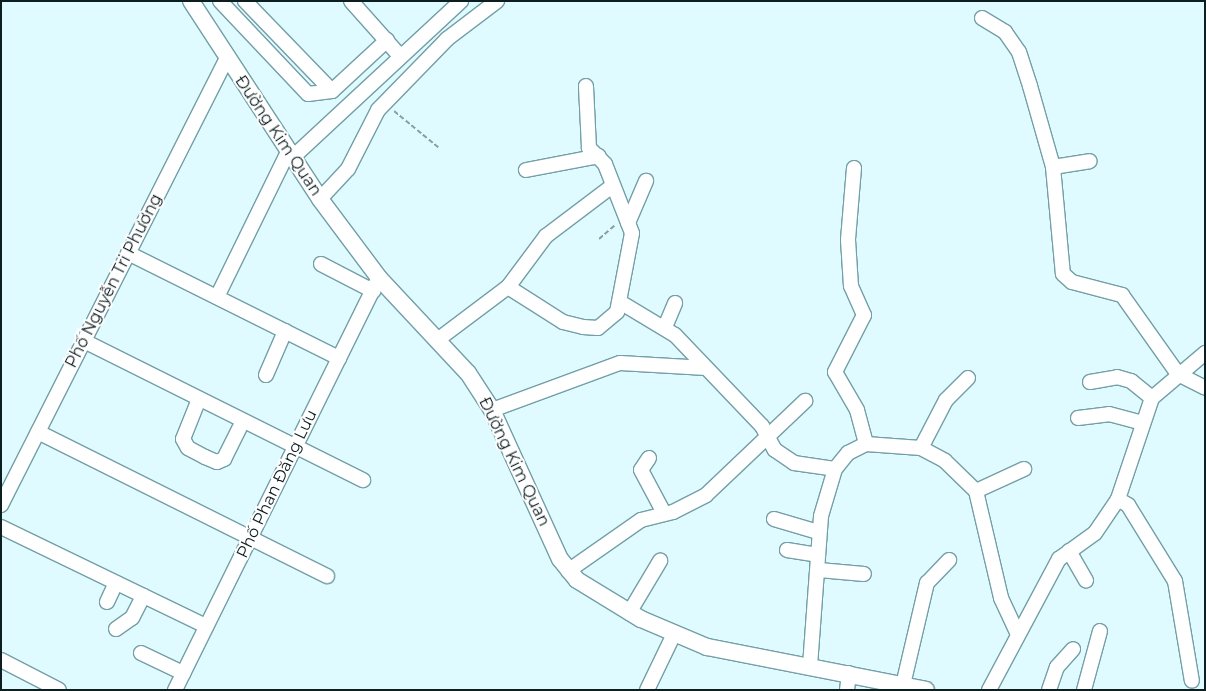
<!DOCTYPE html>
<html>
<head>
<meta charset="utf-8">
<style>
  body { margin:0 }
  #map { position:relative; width:1206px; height:691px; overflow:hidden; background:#dffbff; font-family:Montserrat,sans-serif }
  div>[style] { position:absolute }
  .path>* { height:2px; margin-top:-1px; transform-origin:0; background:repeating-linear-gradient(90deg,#879fa2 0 5px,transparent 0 7.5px) }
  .roads { filter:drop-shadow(1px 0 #739fa6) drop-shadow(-1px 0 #739fa6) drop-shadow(0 1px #739fa6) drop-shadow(0 -1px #739fa6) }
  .minor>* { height:14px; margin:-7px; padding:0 7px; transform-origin:7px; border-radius:7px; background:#fff }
  .major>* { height:16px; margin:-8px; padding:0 8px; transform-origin:8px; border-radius:8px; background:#fff }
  span { translate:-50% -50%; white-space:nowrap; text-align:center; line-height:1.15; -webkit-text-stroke:4px #fff; paint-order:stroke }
  .street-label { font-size:16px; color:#0d1e21 }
  .frame { position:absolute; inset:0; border:2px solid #0d1e21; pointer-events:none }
</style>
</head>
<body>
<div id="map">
  <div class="path">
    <i style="left:394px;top:111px;width:58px;rotate:39.4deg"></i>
    <i style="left:599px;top:239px;width:21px;rotate:-41deg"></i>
  </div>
  <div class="roads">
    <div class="minor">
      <i style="left:220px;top:1px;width:128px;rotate:46.6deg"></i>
      <i style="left:308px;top:94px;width:24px;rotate:-7deg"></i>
      <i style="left:332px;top:91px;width:75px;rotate:-42.8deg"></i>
      <i style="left:245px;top:1px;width:125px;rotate:46deg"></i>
      <i style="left:351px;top:1px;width:74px;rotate:48.3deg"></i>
      <i style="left:982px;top:18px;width:27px;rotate:31deg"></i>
      <i style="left:1005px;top:32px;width:24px;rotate:55deg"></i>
      <i style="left:1019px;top:52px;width:36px;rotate:72deg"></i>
      <i style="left:1030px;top:86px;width:84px;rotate:74.1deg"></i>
      <i style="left:1053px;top:167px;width:107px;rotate:84.7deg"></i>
      <i style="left:1063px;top:274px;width:12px;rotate:42deg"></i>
      <i style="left:1072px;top:282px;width:52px;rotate:14.6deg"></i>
      <i style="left:1122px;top:295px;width:97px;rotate:54.7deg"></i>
      <i style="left:1178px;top:374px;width:30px;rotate:27deg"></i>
      <i style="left:292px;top:158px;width:231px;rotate:-42.9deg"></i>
      <i style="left:1053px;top:167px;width:37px;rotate:-9deg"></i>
      <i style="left:854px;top:168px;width:72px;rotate:94.8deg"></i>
      <i style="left:848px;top:240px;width:46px;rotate:86.3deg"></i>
      <i style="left:851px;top:286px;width:32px;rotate:66deg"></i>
      <i style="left:864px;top:315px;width:64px;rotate:117deg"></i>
      <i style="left:835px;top:372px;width:44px;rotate:59.9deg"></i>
      <i style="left:857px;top:410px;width:35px;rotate:75deg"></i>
      <i style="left:526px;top:170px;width:74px;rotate:-10.9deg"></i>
      <i style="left:320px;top:199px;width:41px;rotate:-47deg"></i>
      <i style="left:348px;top:169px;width:66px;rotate:-63deg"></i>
      <i style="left:378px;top:110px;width:99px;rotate:-45.8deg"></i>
      <i style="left:447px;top:39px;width:63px;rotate:-37.2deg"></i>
      <i style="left:628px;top:223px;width:46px;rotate:-66.8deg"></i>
      <i style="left:128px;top:253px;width:236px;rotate:26.5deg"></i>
      <i style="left:321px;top:264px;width:59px;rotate:27.4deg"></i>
      <i style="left:508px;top:287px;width:65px;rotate:32.5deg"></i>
      <i style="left:563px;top:322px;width:21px;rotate:14deg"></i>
      <i style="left:583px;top:327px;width:15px;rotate:4deg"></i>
      <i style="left:598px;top:328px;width:25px;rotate:-40deg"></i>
      <i style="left:617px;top:312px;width:80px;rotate:-79.2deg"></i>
      <i style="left:632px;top:233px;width:74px;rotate:-111.4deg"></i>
      <i style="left:605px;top:164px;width:23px;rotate:-135deg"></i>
      <i style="left:589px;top:148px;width:62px;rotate:-92.8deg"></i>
      <i style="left:217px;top:297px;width:161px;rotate:-63.9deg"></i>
      <i style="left:620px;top:302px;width:64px;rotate:31deg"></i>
      <i style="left:675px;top:335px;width:126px;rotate:46.3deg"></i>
      <i style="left:762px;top:426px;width:27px;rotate:62deg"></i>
      <i style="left:775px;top:450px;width:23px;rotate:34deg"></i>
      <i style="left:794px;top:463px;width:41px;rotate:8.3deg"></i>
      <i style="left:665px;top:327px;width:26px;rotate:-67deg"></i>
      <i style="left:440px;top:338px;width:85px;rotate:-36.9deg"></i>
      <i style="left:508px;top:287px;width:64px;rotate:-53.3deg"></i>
      <i style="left:546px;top:236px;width:83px;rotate:-37.1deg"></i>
      <i style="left:84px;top:341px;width:312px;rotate:26.5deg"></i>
      <i style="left:266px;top:375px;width:48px;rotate:-66.6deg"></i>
      <i style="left:1090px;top:382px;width:27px;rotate:-10deg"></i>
      <i style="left:1117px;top:377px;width:15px;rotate:16deg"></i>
      <i style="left:1131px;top:381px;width:27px;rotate:39deg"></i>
      <i style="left:199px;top:399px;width:43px;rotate:111.8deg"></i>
      <i style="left:183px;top:439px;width:10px;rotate:61deg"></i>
      <i style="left:188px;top:448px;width:19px;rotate:28deg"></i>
      <i style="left:205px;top:457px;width:13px;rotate:23deg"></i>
      <i style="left:217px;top:462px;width:8px;rotate:-23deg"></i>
      <i style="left:224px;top:459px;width:42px;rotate:-63.4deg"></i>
      <i style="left:492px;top:410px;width:136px;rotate:-20.2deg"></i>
      <i style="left:620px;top:363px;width:86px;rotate:3.3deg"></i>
      <i style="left:1078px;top:418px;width:31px;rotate:-7deg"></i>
      <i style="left:1109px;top:414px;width:35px;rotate:15deg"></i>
      <i style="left:38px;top:432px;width:323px;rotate:26.5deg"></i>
      <i style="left:921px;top:448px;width:54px;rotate:-62.5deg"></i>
      <i style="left:946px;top:400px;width:31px;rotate:-45deg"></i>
      <i style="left:649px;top:458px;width:14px;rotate:124deg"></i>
      <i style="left:641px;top:470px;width:49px;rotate:61.9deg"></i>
      <i style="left:976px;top:491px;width:53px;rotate:-24.6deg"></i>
      <i style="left:1118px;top:499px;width:12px;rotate:31deg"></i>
      <i style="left:1128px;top:505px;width:89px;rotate:58.3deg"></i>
      <i style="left:1175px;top:581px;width:101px;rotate:80.4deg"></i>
      <i style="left:1px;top:505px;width:501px;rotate:-63.18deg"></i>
      <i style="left:774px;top:519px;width:46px;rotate:16.5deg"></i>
      <i style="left:1px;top:527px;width:228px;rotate:25.8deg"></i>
      <i style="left:787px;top:550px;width:31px;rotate:9deg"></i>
      <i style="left:1069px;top:551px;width:34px;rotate:60deg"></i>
      <i style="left:819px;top:570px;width:45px;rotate:5.1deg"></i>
      <i style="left:568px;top:571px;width:89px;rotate:-34.9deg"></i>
      <i style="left:641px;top:520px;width:33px;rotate:-14deg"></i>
      <i style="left:673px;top:512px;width:37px;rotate:-27deg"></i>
      <i style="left:706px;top:495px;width:137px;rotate:-43.5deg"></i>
      <i style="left:107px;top:602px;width:21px;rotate:-65deg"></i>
      <i style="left:629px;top:613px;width:61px;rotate:-59.2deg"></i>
      <i style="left:116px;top:629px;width:19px;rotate:-35deg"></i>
      <i style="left:132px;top:618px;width:25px;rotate:-63deg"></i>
      <i style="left:141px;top:653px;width:47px;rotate:25.5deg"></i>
      <i style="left:1px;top:660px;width:65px;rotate:27.3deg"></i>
      <i style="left:810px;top:666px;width:150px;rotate:-85.8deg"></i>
      <i style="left:821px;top:516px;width:49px;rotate:-73.4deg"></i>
      <i style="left:835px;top:469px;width:21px;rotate:-51deg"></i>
      <i style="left:848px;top:453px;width:20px;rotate:-27deg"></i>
      <i style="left:866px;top:444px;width:55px;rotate:4.2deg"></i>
      <i style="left:921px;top:448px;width:27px;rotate:28deg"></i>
      <i style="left:945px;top:461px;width:43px;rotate:44.1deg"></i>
      <i style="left:976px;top:491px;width:110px;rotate:76.8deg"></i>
      <i style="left:1001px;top:598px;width:38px;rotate:65deg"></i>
      <i style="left:903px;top:685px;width:105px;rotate:-76.8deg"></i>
      <i style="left:927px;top:583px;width:32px;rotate:-46deg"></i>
      <i style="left:175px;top:690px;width:460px;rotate:-63.7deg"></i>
      <i style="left:647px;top:690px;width:60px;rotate:-64.3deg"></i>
      <i style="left:847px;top:690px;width:17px;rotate:-83deg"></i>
      <i style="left:989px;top:690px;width:149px;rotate:-61.9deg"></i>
      <i style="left:1059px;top:559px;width:44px;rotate:-35.8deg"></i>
      <i style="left:1095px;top:533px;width:41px;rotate:-55.9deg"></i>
      <i style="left:1118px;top:499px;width:107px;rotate:-71.4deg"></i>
      <i style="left:1152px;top:398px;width:70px;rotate:-40.3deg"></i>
      <i style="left:1049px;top:690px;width:24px;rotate:-71deg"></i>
      <i style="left:1057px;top:667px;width:24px;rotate:-48deg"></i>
      <i style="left:1084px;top:690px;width:61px;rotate:-74.8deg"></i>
    </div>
    <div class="major">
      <i style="left:191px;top:1px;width:236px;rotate:56.9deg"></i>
      <i style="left:320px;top:199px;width:99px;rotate:53.2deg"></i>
      <i style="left:379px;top:278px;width:130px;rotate:46.9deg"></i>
      <i style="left:468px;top:373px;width:44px;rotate:57deg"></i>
      <i style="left:492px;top:410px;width:164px;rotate:65.5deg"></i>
      <i style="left:560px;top:559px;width:27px;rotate:51deg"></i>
      <i style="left:577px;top:580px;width:75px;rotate:31.4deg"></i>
      <i style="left:641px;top:619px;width:72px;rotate:23deg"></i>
      <i style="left:707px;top:647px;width:223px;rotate:11.1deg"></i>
    </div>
  </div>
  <div class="street-label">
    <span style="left:278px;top:136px;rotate:56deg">Đường Kim Quan</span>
    <span style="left:114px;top:281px;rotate:-63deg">Phố Nguyễn Tri Phương</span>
    <span style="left:514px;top:462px;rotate:64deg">Đường Kim Quan</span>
    <span style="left:277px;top:484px;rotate:-64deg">Phố Phan Đăng Lưu</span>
  </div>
  <div class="frame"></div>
</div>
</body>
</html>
